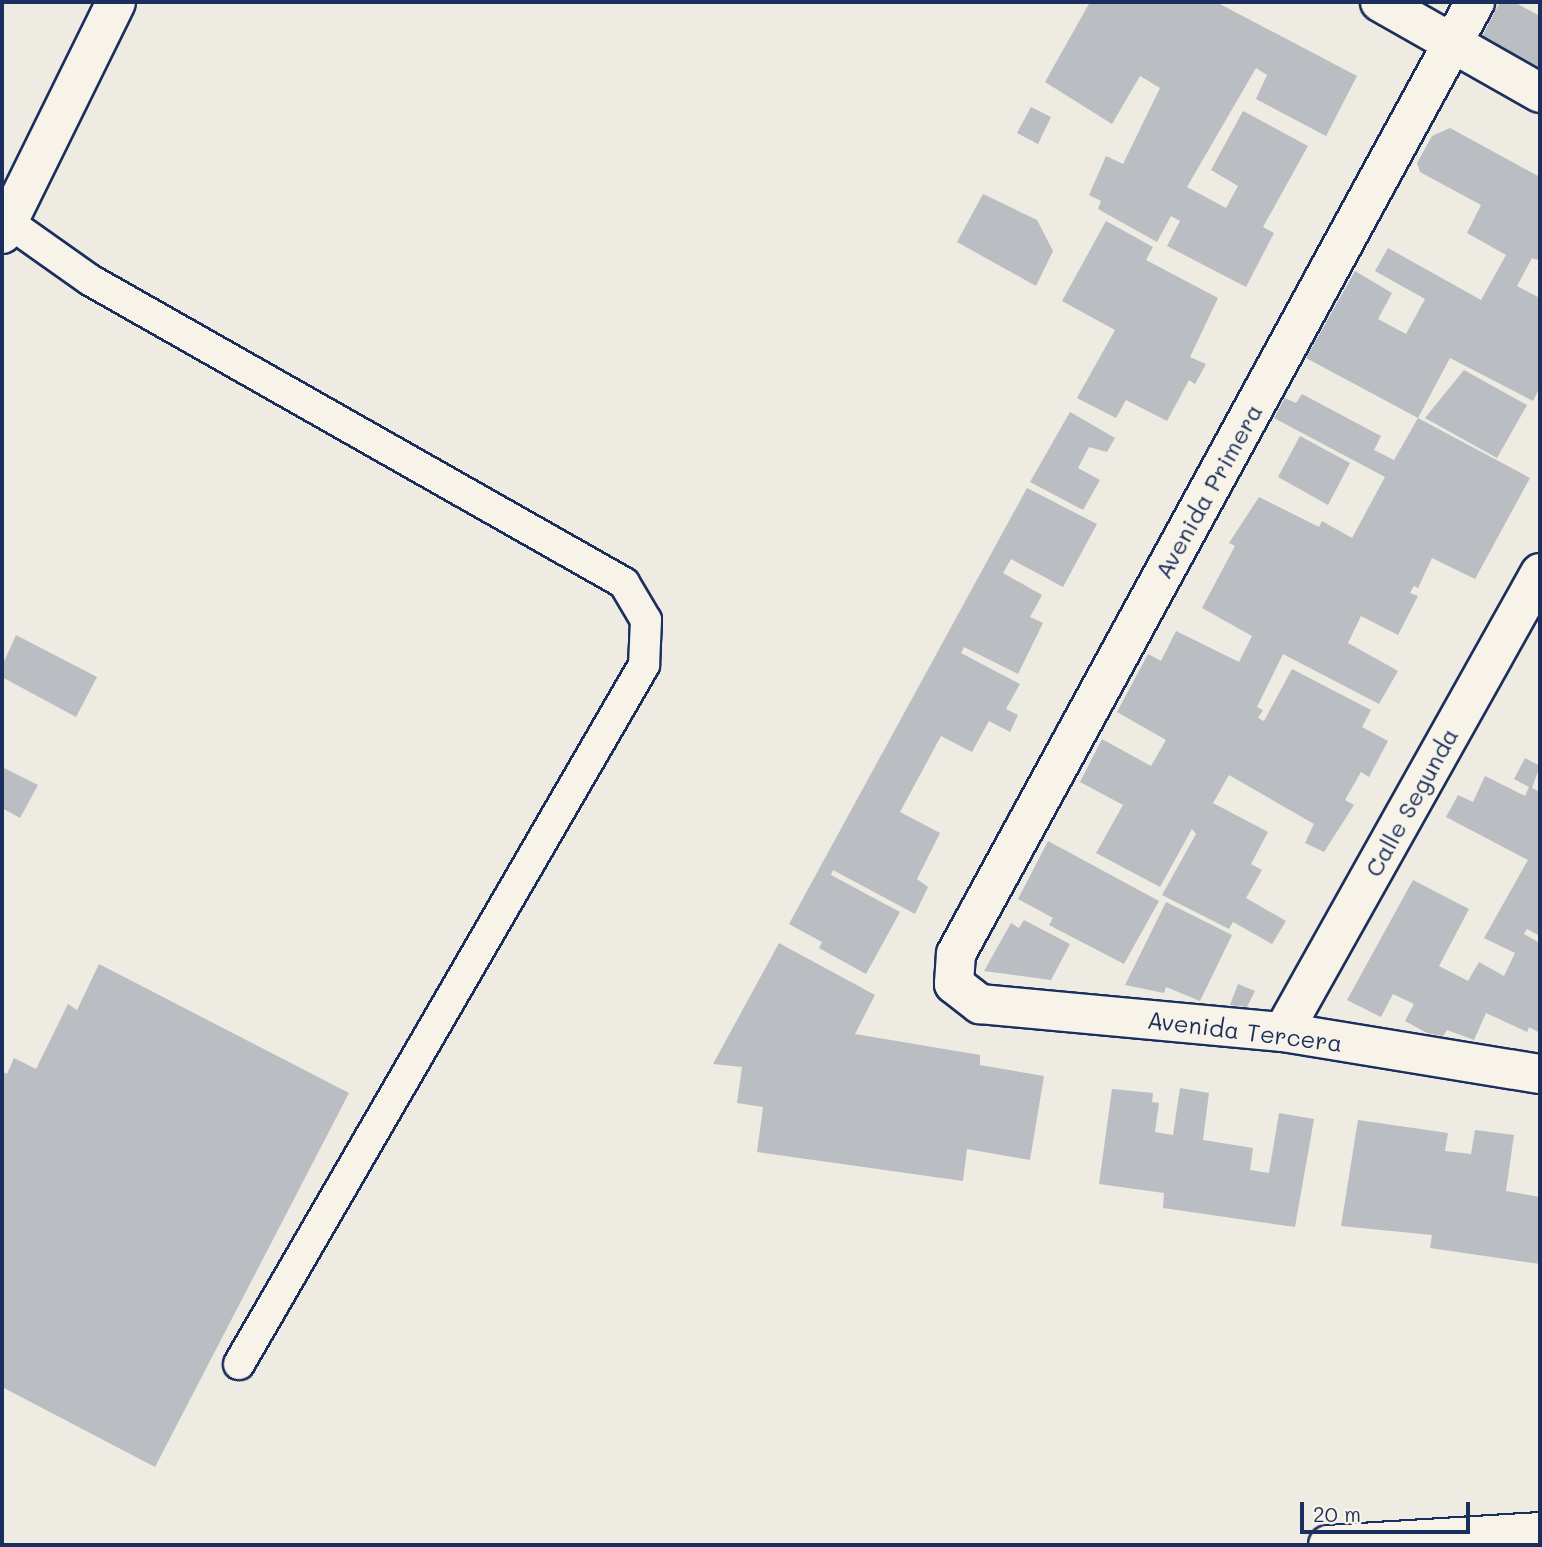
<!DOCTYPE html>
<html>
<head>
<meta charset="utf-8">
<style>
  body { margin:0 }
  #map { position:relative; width:1542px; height:1547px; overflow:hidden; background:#eeebe2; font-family:Mali,sans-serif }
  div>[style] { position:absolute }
  .building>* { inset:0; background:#babdc2 }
  .roads { filter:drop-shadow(2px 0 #1b2f5e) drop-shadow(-2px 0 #1b2f5e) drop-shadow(0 2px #1b2f5e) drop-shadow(0 -2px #1b2f5e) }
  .lane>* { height:30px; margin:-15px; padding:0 15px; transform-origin:15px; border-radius:15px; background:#f7f3e8 }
  .street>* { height:38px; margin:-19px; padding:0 19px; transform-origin:19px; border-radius:19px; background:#f7f3e8 }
  .secondary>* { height:38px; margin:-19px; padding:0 19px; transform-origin:19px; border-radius:19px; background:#f7f3e8 }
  span { translate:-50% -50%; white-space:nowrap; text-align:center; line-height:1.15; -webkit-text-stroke:5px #f7f3e8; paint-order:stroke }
  .street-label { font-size:24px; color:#1b2f5e }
  .frame { position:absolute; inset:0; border:4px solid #1b2f5e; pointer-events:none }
  .scale { position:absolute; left:1300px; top:1502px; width:170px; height:32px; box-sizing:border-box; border:4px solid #1b2f5e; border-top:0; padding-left:9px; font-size:21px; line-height:24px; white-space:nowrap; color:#1b2f5e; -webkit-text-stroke:5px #f7f3e8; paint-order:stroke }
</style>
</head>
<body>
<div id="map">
  <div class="building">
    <i style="clip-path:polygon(1090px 2px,1216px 2px,1357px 76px,1326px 136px,1256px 99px,1267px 75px,1256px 68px,1187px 187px,1226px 208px,1238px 186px,1211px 170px,1243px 111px,1308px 146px,1263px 227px,1274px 233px,1246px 287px,1167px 246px,1180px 221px,1171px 216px,1157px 242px,1098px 209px,1101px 201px,1089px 195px,1106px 156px,1123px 164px,1160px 88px,1140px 76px,1112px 124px,1045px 82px)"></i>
    <i style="clip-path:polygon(1500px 2px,1514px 2px,1540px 16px,1540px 80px,1477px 46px)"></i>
    <i style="clip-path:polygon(1031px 107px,1051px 117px,1038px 144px,1017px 133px)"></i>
    <i style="clip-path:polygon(1450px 128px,1540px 177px,1540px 254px,1537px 260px,1532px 258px,1517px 286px,1540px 298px,1540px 387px,1533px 401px,1450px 358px,1418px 418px,1306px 358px,1355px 271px,1392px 293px,1378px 319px,1406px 334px,1425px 299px,1375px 271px,1388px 248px,1481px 300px,1506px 255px,1467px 233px,1481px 205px,1420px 172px,1417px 163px,1432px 136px)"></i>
    <i style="clip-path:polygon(983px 194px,1037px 220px,1053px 251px,1036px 286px,957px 242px)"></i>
    <i style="clip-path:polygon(1106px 221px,1153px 247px,1146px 260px,1218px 298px,1190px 357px,1206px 364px,1195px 384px,1189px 380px,1167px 421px,1126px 400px,1116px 418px,1077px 398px,1115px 330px,1062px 301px)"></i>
    <i style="clip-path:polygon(1464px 370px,1527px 405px,1497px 458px,1425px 418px)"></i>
    <i style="clip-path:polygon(1302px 394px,1381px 436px,1374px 450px,1394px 460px,1418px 418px,1530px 478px,1475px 579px,1432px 558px,1418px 588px,1414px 586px,1410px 593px,1418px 596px,1398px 635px,1361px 616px,1348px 643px,1398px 671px,1379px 704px,1283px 654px,1257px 707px,1263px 710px,1258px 718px,1264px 721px,1292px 669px,1371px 710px,1362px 727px,1388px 741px,1369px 777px,1361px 772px,1345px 800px,1354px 805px,1324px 852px,1305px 843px,1314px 824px,1229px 775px,1213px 803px,1268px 832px,1251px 864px,1262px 870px,1246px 898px,1286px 921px,1272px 944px,1233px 922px,1229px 929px,1162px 895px,1196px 834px,1192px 829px,1160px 887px,1096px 853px,1123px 805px,1080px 782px,1102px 739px,1151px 766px,1166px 740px,1117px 712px,1148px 654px,1161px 661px,1176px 631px,1239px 662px,1252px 636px,1202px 608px,1235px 546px,1229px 543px,1259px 497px,1319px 527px,1322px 521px,1352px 538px,1385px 477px,1274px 418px,1285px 398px,1296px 403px)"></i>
    <i style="clip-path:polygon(1070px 412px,1115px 438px,1107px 452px,1089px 447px,1078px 468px,1100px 480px,1083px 510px,1030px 482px)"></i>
    <i style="clip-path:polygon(1300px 436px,1350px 463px,1328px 505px,1278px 477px)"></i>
    <i style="clip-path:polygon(1027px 488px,1097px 524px,1063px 587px,1011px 559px,1003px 573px,1042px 595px,1030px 617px,1043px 623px,1018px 674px,964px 647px,961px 653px,1020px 684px,1006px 709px,1018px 715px,1010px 732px,989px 721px,972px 752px,941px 736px,900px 812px,940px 833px,917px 879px,928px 887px,915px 914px,833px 870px,831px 875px,900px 912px,866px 974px,819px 948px,822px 942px,789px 924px)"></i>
    <i style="clip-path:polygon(16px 635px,97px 677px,76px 717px,2px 677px,2px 666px)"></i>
    <i style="clip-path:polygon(1525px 758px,1540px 766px,1532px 788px,1540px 792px,1540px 936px,1527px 929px,1524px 934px,1540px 943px,1540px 1033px,1529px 1027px,1527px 1032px,1486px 1013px,1474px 1040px,1447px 1030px,1443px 1036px,1427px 1033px,1405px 1021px,1414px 1004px,1393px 994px,1381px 1017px,1347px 1000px,1413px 880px,1469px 909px,1439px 966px,1468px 981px,1479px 962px,1504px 976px,1515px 953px,1484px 938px,1528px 860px,1446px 817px,1458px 795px,1473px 802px,1485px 776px,1525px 796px,1529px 787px,1514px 779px)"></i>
    <i style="clip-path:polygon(2px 767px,38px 785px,20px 818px,2px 808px)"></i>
    <i style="clip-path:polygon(1048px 841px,1159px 901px,1124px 964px,1049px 925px,1053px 918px,1018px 899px)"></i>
    <i style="clip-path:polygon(1166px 902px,1232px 935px,1200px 1001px,1166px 987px,1164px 993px,1125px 985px)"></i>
    <i style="clip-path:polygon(1024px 920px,1070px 944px,1051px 980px,984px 971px,1011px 923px,1019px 928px)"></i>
    <i style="clip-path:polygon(779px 943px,875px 995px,855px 1034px,980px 1055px,980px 1065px,1044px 1076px,1030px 1160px,967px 1149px,963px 1181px,757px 1152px,763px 1107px,737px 1103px,742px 1067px,713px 1064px)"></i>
    <i style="clip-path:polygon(99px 964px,349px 1093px,155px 1467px,2px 1387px,2px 1071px,7px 1074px,14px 1058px,36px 1069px,68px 1004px,77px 1010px)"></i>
    <i style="clip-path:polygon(1238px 984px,1255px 991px,1247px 1007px,1230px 1005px)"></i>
    <i style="clip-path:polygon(1180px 1088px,1209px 1093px,1203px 1140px,1253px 1148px,1250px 1170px,1269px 1173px,1279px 1113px,1314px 1119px,1295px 1227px,1163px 1208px,1164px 1193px,1099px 1184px,1112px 1089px,1153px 1093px,1152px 1102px,1159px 1103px,1155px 1132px,1173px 1135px)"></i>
    <i style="clip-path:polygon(1358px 1120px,1448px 1133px,1445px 1151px,1471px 1154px,1475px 1130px,1514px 1135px,1506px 1191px,1540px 1197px,1540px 1264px,1430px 1248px,1432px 1235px,1341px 1226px)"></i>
  </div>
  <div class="roads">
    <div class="lane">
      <i style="left:8px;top:222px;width:100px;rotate:35.3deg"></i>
      <i style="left:90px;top:280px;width:614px;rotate:29.57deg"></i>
      <i style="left:624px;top:583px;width:43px;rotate:59.3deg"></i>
      <i style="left:646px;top:620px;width:45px;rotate:92.5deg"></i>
      <i style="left:644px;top:665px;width:808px;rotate:120.09deg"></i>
    </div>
    <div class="street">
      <i style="left:1380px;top:2px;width:184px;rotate:29.6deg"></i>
      <i style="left:1475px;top:2px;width:1084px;rotate:118.6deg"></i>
      <i style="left:956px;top:954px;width:30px;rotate:94deg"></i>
      <i style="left:954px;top:984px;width:33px;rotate:38deg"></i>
      <i style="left:980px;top:1004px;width:304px;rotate:5.3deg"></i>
      <i style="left:1283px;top:1032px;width:260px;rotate:9.3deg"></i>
      <i style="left:1283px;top:1032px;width:526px;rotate:-60.75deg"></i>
      <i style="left:1328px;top:1545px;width:212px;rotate:-3.5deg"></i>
    </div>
    <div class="secondary">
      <i style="left:2px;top:234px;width:258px;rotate:-63.8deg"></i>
    </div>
  </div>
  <div class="street-label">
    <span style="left:1208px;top:491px;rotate:-61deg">Avenida Primera</span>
    <span style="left:1411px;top:802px;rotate:-61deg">Calle Segunda</span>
    <span style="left:1245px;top:1031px;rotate:7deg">Avenida Tercera</span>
  </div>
  <div class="frame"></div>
  <div class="scale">20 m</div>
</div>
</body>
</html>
